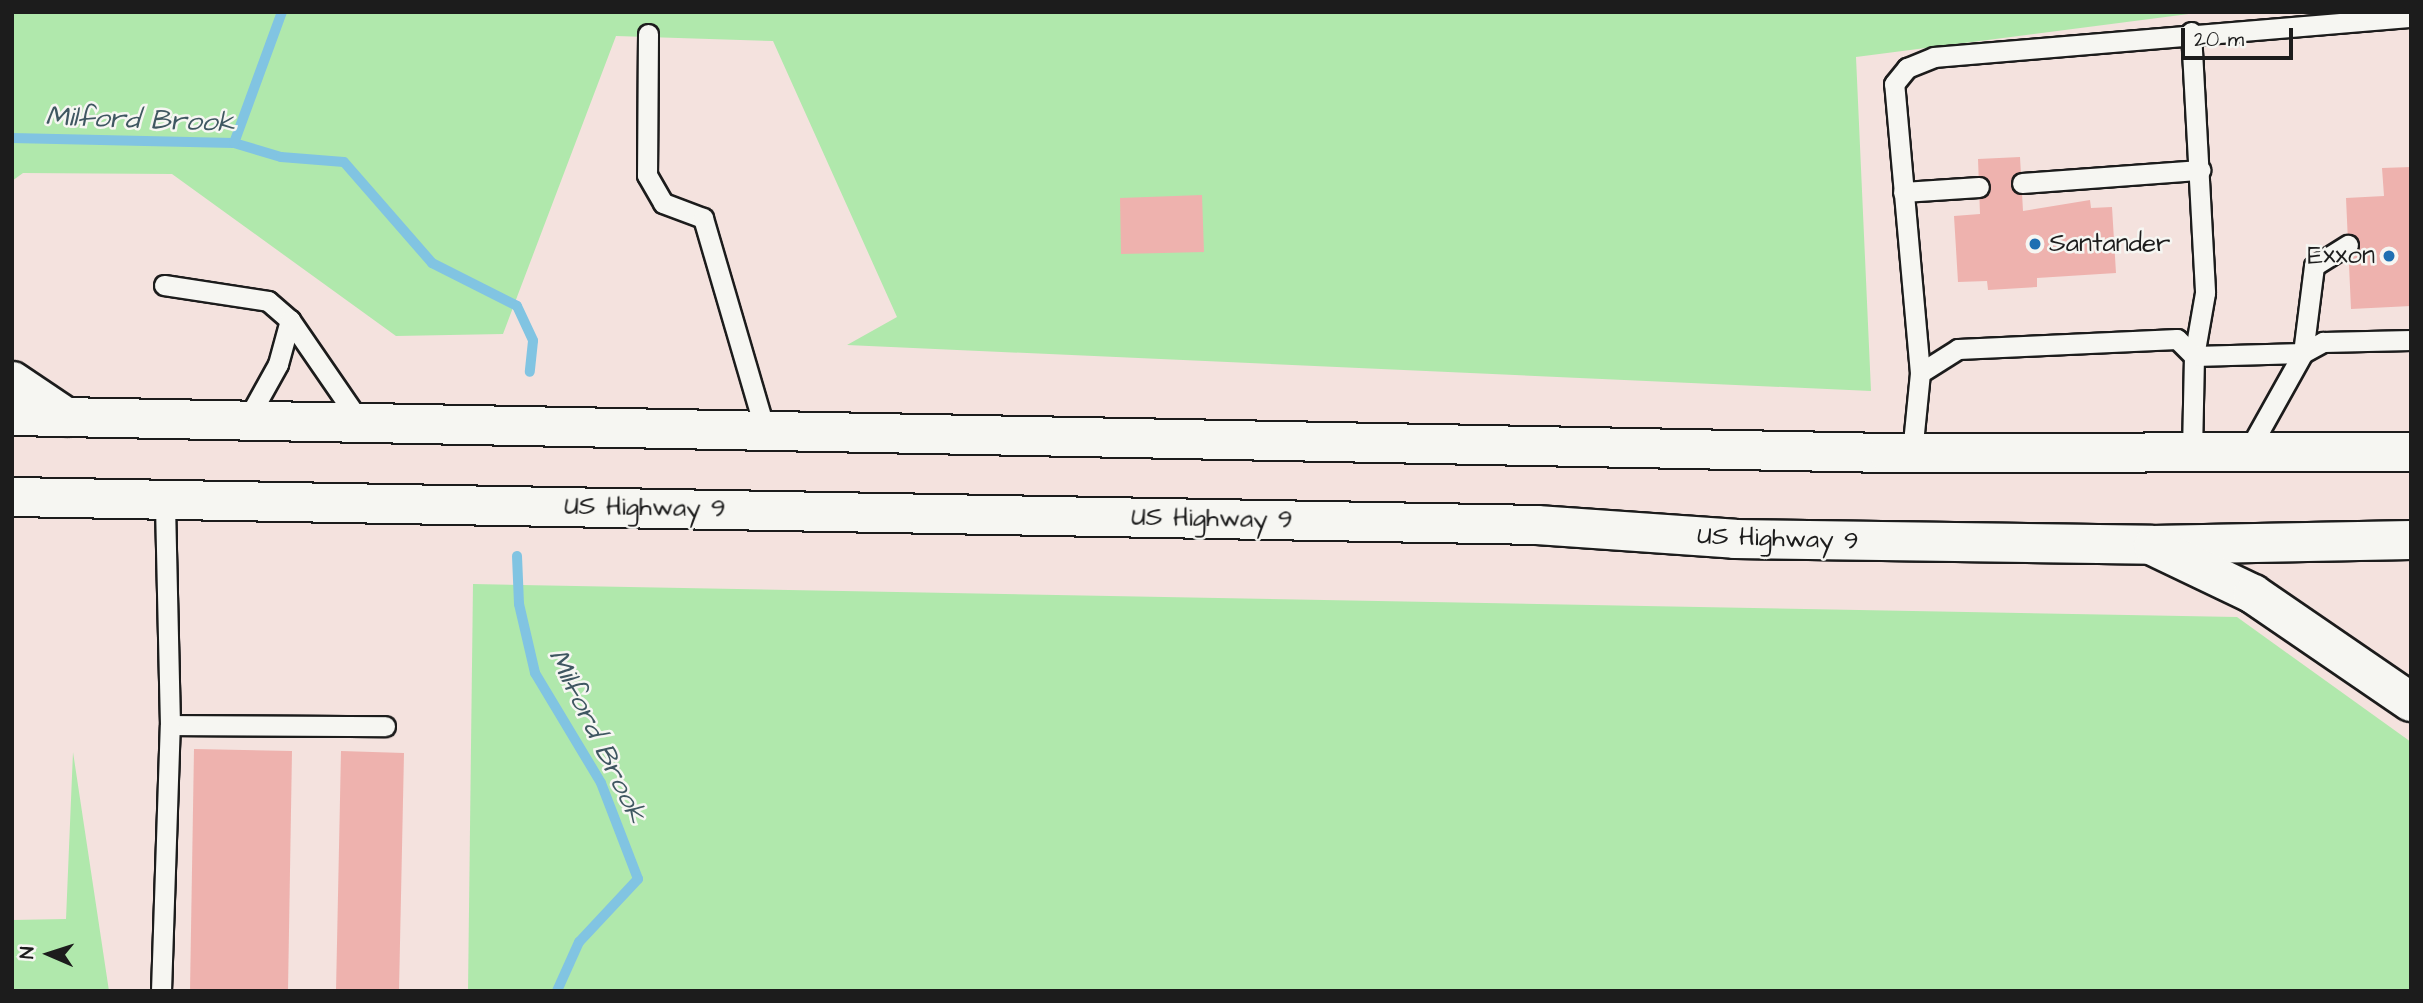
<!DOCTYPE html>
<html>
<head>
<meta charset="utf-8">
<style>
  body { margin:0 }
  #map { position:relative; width:2423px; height:1003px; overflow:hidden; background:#f4e2de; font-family:"Architects Daughter",sans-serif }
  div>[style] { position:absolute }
  .green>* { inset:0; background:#b0e8ac }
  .stream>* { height:10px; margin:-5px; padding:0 5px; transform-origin:5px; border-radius:5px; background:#81c4e2 }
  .building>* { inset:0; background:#eeb2ae }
  .roads { filter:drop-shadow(2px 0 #1c1c1c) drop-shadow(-2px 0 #1c1c1c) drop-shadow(0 2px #1c1c1c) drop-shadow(0 -2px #1c1c1c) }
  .service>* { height:19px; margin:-9.5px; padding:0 9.5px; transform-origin:9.5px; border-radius:9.5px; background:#f6f6f2 }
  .minor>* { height:37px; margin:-18.5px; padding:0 18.5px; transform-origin:18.5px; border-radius:18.5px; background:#f6f6f2 }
  .trunk>* { height:38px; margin:-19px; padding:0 19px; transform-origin:19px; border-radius:19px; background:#f6f6f2 }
  .dots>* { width:19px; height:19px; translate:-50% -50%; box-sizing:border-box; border:4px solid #f6f6f2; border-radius:50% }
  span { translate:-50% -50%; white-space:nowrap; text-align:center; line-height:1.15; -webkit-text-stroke:5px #f6f6f2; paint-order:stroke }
  .poi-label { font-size:26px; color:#1c1c1c }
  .left { translate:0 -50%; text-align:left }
  .right { translate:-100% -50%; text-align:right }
  .street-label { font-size:26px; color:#1c1c1c }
  .water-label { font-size:28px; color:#3f5761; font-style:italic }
  .frame { position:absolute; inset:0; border:14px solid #1c1c1c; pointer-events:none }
  .north { position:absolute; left:14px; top:919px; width:70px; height:70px; -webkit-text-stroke:5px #f6f6f2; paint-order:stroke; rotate:273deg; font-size:19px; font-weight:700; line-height:28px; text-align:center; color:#1c1c1c }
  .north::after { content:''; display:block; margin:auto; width:24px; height:32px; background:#1c1c1c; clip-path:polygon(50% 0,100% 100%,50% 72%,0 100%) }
  .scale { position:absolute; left:2181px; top:28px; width:112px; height:32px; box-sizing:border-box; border:4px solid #1c1c1c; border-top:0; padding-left:9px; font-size:21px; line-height:24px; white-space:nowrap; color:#1c1c1c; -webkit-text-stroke:5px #f6f6f2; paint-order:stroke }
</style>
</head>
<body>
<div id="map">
  <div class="green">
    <i style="clip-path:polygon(12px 12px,2204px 12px,1856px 57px,1871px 391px,847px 345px,897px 317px,773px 41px,616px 36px,503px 334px,396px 336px,172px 174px,23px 173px,12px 181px)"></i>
    <i style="clip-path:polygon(473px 584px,2237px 617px,2411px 742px,2411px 991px,468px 991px)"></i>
    <i style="clip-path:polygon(73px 752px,109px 991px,12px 991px,12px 920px,66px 919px)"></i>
  </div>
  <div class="stream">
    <i style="left:12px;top:138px;width:222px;rotate:1.3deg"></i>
    <i style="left:234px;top:143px;width:49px;rotate:16.6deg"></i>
    <i style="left:281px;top:157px;width:63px;rotate:4.5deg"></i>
    <i style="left:344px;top:162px;width:134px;rotate:48.9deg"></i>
    <i style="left:432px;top:263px;width:95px;rotate:26.8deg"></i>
    <i style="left:517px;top:306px;width:38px;rotate:65deg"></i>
    <i style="left:533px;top:341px;width:31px;rotate:96deg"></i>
    <i style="left:234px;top:143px;width:140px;rotate:-69.9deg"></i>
    <i style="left:517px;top:556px;width:48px;rotate:87.6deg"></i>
    <i style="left:519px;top:604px;width:71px;rotate:76.9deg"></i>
    <i style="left:535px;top:673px;width:128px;rotate:59deg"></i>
    <i style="left:601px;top:783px;width:103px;rotate:68.9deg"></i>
    <i style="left:638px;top:879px;width:86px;rotate:133.1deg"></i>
    <i style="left:579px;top:942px;width:54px;rotate:114.2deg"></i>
  </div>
  <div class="building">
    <i style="clip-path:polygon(2020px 157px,2023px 211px,2090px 200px,2091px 208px,2112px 207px,2116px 273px,2037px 278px,2037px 287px,1988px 290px,1987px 281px,1958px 282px,1954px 216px,1980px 214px,1978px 159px)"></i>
    <i style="clip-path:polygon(2411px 167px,2411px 306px,2351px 309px,2346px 198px,2384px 196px,2382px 168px)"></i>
    <i style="clip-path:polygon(1202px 195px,1204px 252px,1121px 254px,1120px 198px)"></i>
    <i style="clip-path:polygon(194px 749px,292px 751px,288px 991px,190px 991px)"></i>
    <i style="clip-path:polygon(341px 751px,404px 753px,399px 991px,336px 991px)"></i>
  </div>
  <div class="roads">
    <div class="service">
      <i style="left:2191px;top:32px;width:261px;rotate:86.9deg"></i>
      <i style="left:2205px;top:293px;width:64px;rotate:99.9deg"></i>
      <i style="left:2194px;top:356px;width:97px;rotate:91.2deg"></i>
      <i style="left:648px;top:34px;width:141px;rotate:90.4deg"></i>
      <i style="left:647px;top:175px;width:32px;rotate:60deg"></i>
      <i style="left:663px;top:203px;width:43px;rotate:20.6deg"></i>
      <i style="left:703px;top:218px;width:221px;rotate:73.7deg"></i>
      <i style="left:2022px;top:183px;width:179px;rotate:-4.2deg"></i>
      <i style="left:1903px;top:192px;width:76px;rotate:-3.8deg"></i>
      <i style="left:164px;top:285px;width:105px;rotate:8.7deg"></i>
      <i style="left:268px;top:301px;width:29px;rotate:41deg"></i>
      <i style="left:1920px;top:373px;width:45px;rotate:-32.3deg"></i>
      <i style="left:1958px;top:349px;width:219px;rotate:-2.6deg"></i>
      <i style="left:2177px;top:339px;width:24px;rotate:45deg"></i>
      <i style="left:2194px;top:356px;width:109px;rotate:-1.6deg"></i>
      <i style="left:2303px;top:353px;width:23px;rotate:-29deg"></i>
      <i style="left:2323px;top:342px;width:88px;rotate:-1.3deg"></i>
      <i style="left:247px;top:420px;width:64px;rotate:-61deg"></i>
      <i style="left:278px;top:364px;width:46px;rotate:-74.7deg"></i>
      <i style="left:290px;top:320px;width:124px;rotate:55.5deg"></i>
      <i style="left:1912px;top:453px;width:80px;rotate:-84.3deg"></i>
      <i style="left:1920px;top:373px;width:290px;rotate:-95.1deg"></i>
      <i style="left:1894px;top:84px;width:21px;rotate:-51deg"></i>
      <i style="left:1907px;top:68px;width:29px;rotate:-22deg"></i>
      <i style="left:1934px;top:57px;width:479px;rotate:-4.8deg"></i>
      <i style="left:2247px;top:453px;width:115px;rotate:-60.8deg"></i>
      <i style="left:2303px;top:353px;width:88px;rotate:-82.8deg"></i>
      <i style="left:2314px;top:266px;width:40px;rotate:-32deg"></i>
      <i style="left:170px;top:725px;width:215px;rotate:0.3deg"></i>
      <i style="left:161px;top:991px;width:266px;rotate:-88.1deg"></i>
      <i style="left:170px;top:725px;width:225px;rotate:-91.3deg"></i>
    </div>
    <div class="minor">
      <i style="left:12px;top:380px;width:66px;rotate:33.9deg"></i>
    </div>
    <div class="trunk">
      <i style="left:12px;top:416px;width:1876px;rotate:1.13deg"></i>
      <i style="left:1888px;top:453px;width:523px;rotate:-0.11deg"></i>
      <i style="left:12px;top:497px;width:1525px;rotate:1.05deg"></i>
      <i style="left:1537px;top:525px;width:198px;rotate:4deg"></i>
      <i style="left:1735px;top:539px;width:417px;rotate:0.8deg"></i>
      <i style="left:2152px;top:545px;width:259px;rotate:-1.1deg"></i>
      <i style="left:2153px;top:546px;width:111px;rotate:25.6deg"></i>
      <i style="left:2253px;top:594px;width:191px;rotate:34.4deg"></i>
    </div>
  </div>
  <div class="dots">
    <i style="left:2035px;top:244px;background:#1f6fb2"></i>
    <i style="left:2389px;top:256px;background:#1f6fb2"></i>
  </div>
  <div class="poi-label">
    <span class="left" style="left:2049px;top:244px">Santander</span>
    <span class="right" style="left:2375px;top:256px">Exxon</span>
  </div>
  <div class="street-label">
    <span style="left:645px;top:508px;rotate:1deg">US Highway 9</span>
    <span style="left:1212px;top:519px;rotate:1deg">US Highway 9</span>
    <span style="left:1778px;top:539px;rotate:2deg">US Highway 9</span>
  </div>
  <div class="water-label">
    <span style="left:140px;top:120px;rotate:2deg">Milford Brook</span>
    <span style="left:597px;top:736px;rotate:64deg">Milford Brook</span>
  </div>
  <div class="frame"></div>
  <div class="north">N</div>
  <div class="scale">20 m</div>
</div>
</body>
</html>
